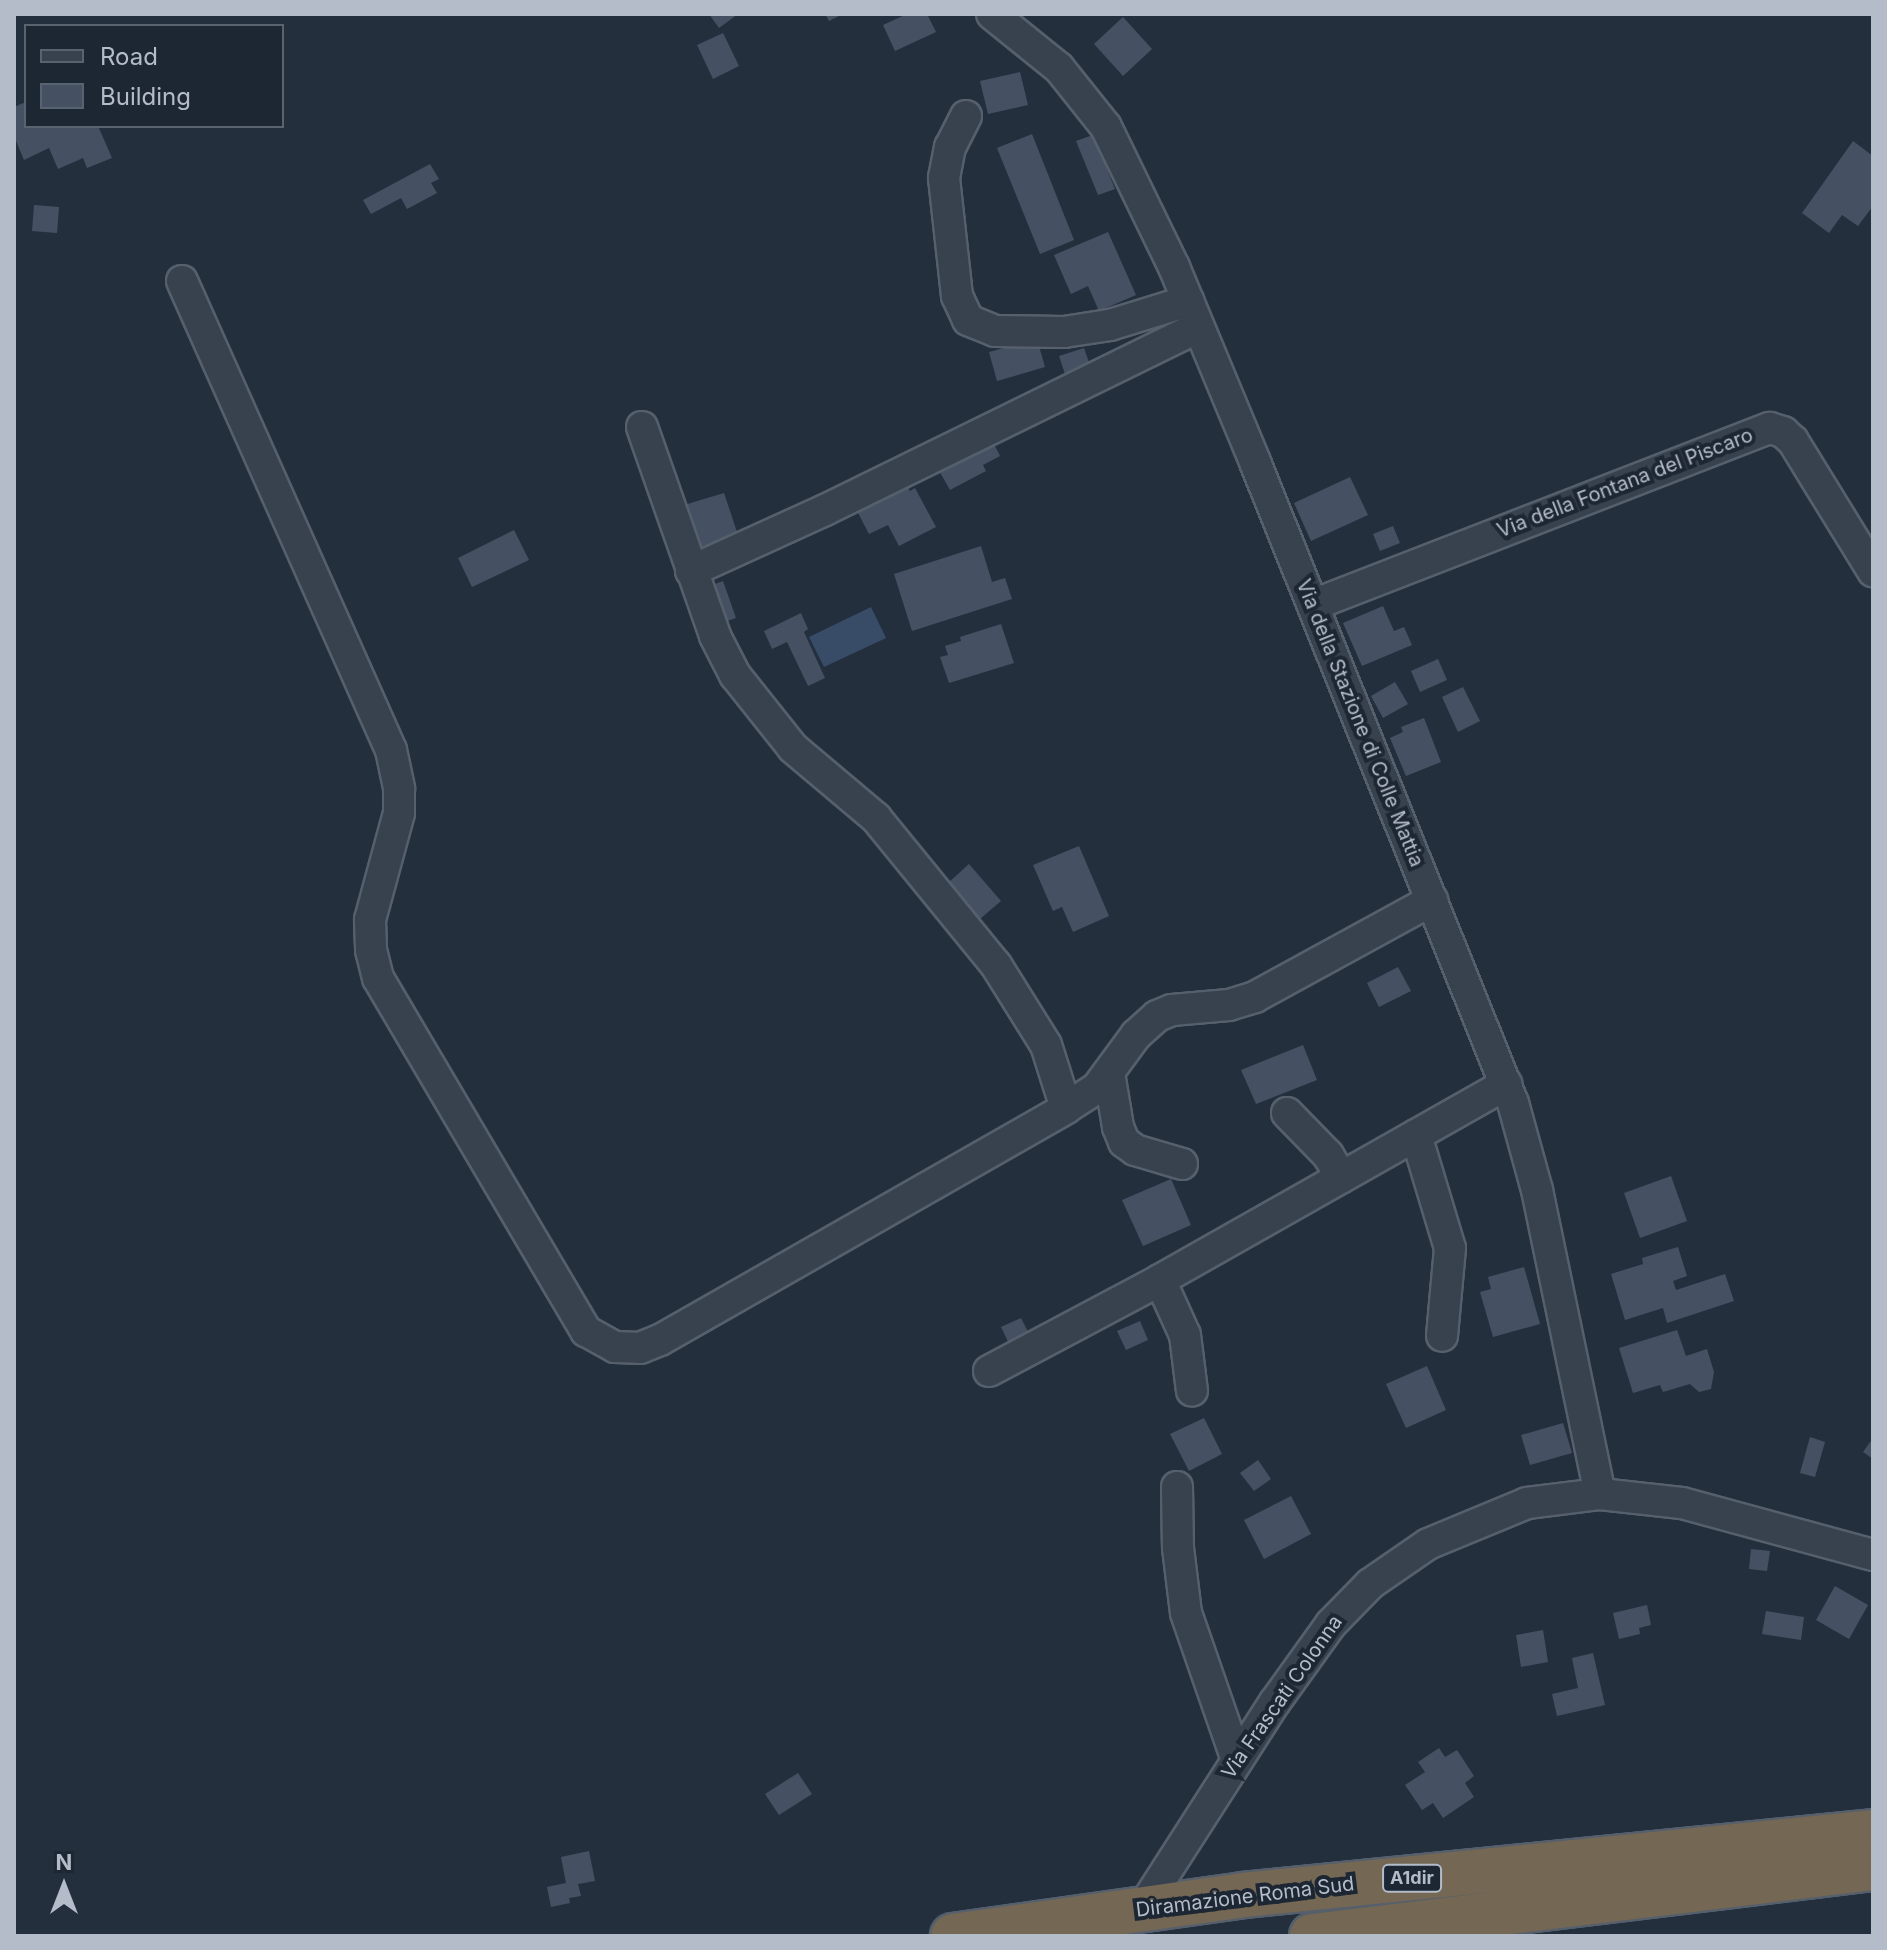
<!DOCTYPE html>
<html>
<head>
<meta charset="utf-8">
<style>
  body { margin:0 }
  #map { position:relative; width:1887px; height:1950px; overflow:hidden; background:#242f3e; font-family:Inter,sans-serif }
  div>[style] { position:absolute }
  .water>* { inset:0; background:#394c67 }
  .building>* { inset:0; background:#455162 }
  .roads { filter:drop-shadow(2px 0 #565f6c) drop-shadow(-2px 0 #565f6c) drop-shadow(0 2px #565f6c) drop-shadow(0 -2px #565f6c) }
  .minor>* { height:30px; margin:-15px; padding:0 15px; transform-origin:15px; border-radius:15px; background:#38414e }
  .highway>* { height:44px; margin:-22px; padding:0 22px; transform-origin:22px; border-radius:22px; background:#746855 }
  span { translate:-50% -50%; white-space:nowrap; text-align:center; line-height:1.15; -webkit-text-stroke:8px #1d2633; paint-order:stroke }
  .shield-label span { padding:2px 6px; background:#1d2633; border:2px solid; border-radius:6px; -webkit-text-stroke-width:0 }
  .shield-label { font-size:18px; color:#b4bcc9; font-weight:700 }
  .street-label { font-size:20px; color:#b4bcc9 }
  .frame { position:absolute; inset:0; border:16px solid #b4bcc9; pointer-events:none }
  .legend { position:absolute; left:24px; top:24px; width:260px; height:104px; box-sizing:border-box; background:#1d2633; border:2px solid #59626f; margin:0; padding:10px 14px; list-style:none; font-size:24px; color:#b4bcc9 }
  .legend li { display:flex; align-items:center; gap:16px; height:40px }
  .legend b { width:40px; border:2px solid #59626f }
  .north { position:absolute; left:24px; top:1846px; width:80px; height:80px; -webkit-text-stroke:6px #1d2633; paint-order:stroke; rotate:0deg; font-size:22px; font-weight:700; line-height:32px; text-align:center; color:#b4bcc9 }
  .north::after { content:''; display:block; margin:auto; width:28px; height:36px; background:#b4bcc9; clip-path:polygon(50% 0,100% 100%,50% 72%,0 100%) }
</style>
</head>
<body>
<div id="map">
  <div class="water">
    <i style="clip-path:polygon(871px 607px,886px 638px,824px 667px,809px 637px)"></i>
  </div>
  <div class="building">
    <i style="clip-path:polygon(709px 14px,738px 14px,719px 28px)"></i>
    <i style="clip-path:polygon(825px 14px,843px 14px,829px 21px)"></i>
    <i style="clip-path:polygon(907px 14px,927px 14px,936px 32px,895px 51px,883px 25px)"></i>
    <i style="clip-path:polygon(1123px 17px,1152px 49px,1123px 76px,1094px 44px)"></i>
    <i style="clip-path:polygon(723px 33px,739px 66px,713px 79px,697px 45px)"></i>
    <i style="clip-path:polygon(1020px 72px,1028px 105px,988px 114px,980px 81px)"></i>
    <i style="clip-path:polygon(26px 102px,26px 126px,98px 126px,112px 158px,87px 168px,83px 158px,58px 169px,49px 148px,24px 160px,14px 136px,14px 107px)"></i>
    <i style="clip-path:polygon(1032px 134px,1074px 240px,1040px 254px,997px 148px)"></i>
    <i style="clip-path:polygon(1093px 135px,1115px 189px,1098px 195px,1076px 141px)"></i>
    <i style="clip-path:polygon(1853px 141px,1873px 156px,1873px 206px,1858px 226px,1842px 215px,1829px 233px,1802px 213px)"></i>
    <i style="clip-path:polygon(430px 164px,439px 179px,431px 183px,437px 193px,407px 209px,401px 198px,371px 214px,363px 200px)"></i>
    <i style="clip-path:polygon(34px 205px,59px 207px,57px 233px,32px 231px)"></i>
    <i style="clip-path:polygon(1108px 232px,1136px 295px,1099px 311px,1088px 286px,1071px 294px,1054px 255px)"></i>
    <i style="clip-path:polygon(1037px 339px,1045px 367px,997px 381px,989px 352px)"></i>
    <i style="clip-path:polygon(1084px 348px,1092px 371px,1067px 380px,1059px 356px)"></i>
    <i style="clip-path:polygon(991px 438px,1000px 456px,983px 465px,986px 471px,950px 490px,937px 467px)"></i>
    <i style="clip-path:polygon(1350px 477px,1368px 515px,1311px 541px,1294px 503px)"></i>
    <i style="clip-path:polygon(906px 483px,910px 491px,915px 488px,936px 527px,899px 546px,888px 525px,869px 534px,856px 509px)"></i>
    <i style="clip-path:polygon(724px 493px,738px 535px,697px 548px,684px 505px)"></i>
    <i style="clip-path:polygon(1393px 526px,1400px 543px,1380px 551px,1373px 534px)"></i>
    <i style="clip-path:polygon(514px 530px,529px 560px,472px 587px,458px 558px)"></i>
    <i style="clip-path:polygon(981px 546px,992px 582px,1005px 578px,1012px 599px,912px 631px,894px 574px)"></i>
    <i style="clip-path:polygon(723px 581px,736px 618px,715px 625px,702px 589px)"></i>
    <i style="clip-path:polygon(1383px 606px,1394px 631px,1404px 627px,1412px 645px,1362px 666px,1343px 623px)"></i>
    <i style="clip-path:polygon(801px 613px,808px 629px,804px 632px,825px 678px,808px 686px,787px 642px,772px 649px,764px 631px)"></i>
    <i style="clip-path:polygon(1001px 624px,1014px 663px,949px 683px,940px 657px,948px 655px,945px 646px,961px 641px,960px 637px)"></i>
    <i style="clip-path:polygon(1438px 659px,1447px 680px,1420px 692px,1411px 671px)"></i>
    <i style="clip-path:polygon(1395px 682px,1408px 704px,1383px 718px,1371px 696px)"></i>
    <i style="clip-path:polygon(1463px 687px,1480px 721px,1458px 732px,1442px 697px)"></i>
    <i style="clip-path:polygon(1424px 718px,1441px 762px,1406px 776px,1390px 738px,1403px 732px,1401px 727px)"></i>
    <i style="clip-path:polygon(1079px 846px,1109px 916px,1073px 932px,1062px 907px,1053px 911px,1033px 865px)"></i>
    <i style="clip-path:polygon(969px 864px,1001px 901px,980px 919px,948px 883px)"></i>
    <i style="clip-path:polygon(1398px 967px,1411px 991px,1379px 1007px,1367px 983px)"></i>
    <i style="clip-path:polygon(1303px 1045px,1317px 1080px,1256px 1104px,1241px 1070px)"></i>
    <i style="clip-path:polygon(1671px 1176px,1687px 1221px,1640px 1238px,1624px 1193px)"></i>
    <i style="clip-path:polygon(1171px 1179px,1191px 1225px,1143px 1246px,1122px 1200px)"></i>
    <i style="clip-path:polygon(1678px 1247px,1687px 1276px,1673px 1281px,1676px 1290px,1725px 1274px,1734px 1301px,1667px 1323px,1663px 1308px,1625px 1320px,1611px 1274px,1643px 1264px,1642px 1258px)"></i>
    <i style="clip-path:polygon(1524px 1267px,1540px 1324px,1493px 1337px,1480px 1292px,1491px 1289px,1488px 1277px)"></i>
    <i style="clip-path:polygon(1021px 1318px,1032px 1340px,1012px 1350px,1001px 1327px)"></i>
    <i style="clip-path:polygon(1140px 1321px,1148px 1340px,1126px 1350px,1117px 1331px)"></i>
    <i style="clip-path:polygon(1677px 1330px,1686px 1356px,1707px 1349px,1714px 1372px,1711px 1389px,1699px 1392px,1690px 1384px,1663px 1392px,1660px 1385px,1633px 1393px,1619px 1348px)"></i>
    <i style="clip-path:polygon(1427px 1366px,1446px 1410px,1406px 1428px,1386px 1384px)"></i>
    <i style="clip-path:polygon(1204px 1418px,1222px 1454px,1189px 1471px,1170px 1434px)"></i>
    <i style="clip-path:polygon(1563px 1423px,1572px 1453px,1530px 1465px,1521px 1435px)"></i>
    <i style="clip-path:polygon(1810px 1437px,1825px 1442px,1815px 1477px,1800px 1473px)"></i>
    <i style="clip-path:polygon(1873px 1438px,1873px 1459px,1863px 1452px)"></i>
    <i style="clip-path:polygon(1258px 1460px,1271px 1479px,1254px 1491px,1240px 1473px)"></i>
    <i style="clip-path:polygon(1291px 1496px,1311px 1534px,1264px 1559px,1244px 1520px)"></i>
    <i style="clip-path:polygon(1751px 1549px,1770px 1551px,1767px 1571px,1749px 1569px)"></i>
    <i style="clip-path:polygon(1835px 1586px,1868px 1605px,1849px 1639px,1816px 1620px)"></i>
    <i style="clip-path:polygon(1647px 1605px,1651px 1625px,1639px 1628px,1640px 1634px,1619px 1639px,1613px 1613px)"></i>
    <i style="clip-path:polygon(1766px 1611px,1804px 1617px,1801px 1640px,1762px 1634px)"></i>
    <i style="clip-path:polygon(1543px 1630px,1548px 1662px,1521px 1667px,1516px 1635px)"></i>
    <i style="clip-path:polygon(1593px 1653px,1605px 1705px,1557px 1716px,1552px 1694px,1578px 1688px,1572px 1658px)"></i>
    <i style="clip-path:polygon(1439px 1748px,1445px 1757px,1457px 1750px,1474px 1776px,1465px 1783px,1474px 1797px,1443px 1818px,1433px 1803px,1422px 1810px,1405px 1785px,1425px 1772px,1418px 1762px)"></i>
    <i style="clip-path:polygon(798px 1773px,812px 1794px,779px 1815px,765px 1794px)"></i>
    <i style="clip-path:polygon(589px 1851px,595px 1881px,578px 1884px,581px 1896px,569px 1898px,570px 1903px,551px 1907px,547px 1887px,566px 1883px,561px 1857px)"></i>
  </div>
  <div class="roads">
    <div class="minor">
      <i style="left:992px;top:14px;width:86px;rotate:38.9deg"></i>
      <i style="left:1059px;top:68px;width:75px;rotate:51.5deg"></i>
      <i style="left:1106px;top:127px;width:156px;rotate:64.1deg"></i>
      <i style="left:1174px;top:267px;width:211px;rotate:67.4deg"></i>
      <i style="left:1255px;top:462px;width:691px;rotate:68.08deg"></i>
      <i style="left:1513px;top:1103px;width:90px;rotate:74.6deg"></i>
      <i style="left:1537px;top:1190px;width:310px;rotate:78.3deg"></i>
      <i style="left:966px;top:116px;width:35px;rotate:117deg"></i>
      <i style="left:950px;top:147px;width:32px;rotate:101deg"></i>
      <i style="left:944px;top:178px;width:119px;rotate:83.7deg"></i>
      <i style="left:957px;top:296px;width:26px;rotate:65deg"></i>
      <i style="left:968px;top:320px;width:29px;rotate:22deg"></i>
      <i style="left:995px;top:331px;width:69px;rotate:0.8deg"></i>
      <i style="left:1064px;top:332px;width:47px;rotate:-8.7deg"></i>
      <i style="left:1110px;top:325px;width:82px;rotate:-17.1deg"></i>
      <i style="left:182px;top:281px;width:513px;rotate:65.98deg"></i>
      <i style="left:391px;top:750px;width:40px;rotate:78deg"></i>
      <i style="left:399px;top:789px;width:24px;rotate:90deg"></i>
      <i style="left:399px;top:813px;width:111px;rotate:105.2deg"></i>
      <i style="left:370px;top:920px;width:30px;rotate:88deg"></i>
      <i style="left:371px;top:950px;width:29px;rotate:76deg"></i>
      <i style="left:378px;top:978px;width:410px;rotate:59.5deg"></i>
      <i style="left:586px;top:1331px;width:33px;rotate:29deg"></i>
      <i style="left:615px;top:1347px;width:25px;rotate:2deg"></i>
      <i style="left:640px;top:1348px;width:22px;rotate:-22deg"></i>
      <i style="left:660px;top:1340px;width:468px;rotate:-29.7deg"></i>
      <i style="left:642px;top:427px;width:221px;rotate:70.7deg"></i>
      <i style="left:715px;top:636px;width:44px;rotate:62.9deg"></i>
      <i style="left:735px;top:675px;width:93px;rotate:51.5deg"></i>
      <i style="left:793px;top:748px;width:109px;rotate:40.1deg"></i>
      <i style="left:876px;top:818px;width:190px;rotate:50.8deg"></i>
      <i style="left:996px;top:965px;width:94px;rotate:58deg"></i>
      <i style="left:1046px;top:1045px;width:66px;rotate:72.4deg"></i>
      <i style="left:1066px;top:1108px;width:37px;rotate:-33deg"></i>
      <i style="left:1097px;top:1088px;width:66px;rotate:-53.7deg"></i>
      <i style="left:1136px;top:1035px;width:28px;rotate:-42deg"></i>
      <i style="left:1157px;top:1016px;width:16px;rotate:-22deg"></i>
      <i style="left:1172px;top:1010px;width:57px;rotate:-5deg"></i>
      <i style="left:1229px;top:1005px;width:27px;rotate:-17deg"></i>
      <i style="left:1255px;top:997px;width:202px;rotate:-28.7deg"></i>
      <i style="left:691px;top:571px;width:147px;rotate:-24.5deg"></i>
      <i style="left:825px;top:510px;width:415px;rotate:-26.1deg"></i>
      <i style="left:1313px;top:605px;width:490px;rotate:-21.2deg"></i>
      <i style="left:1770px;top:428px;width:14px;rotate:17deg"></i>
      <i style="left:1783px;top:432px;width:13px;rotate:42deg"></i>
      <i style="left:1793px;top:441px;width:153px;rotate:58.4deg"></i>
      <i style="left:1109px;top:1073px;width:55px;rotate:80.5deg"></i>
      <i style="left:1118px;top:1127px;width:16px;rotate:68deg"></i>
      <i style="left:1124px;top:1142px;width:14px;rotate:36deg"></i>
      <i style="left:1135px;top:1150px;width:49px;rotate:16.6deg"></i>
      <i style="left:1287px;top:1113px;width:59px;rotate:45.7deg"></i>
      <i style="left:1328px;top:1155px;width:26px;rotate:59deg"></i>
      <i style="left:1416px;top:1135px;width:118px;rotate:73.3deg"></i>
      <i style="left:1450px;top:1248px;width:88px;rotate:95.2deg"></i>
      <i style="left:1160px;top:1280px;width:60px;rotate:65.6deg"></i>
      <i style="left:1185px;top:1335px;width:56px;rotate:82.9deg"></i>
      <i style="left:989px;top:1371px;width:194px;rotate:-28deg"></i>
      <i style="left:1160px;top:1280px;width:398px;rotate:-29.5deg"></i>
      <i style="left:1177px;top:1487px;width:61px;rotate:89.1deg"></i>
      <i style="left:1178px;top:1548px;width:65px;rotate:83deg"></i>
      <i style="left:1186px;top:1613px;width:156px;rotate:70.9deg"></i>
      <i style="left:1147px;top:1901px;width:237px;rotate:-57.3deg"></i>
      <i style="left:1275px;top:1702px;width:96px;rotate:-54.3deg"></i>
      <i style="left:1331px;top:1624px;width:56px;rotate:-45.7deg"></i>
      <i style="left:1370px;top:1584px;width:70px;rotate:-34.6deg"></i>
      <i style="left:1428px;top:1544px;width:107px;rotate:-22.5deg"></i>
      <i style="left:1527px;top:1503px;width:74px;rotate:-7deg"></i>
      <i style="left:1600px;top:1494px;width:82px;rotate:6.3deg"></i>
      <i style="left:1682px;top:1503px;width:198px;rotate:15.2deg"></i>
    </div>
    <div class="highway">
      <i style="left:953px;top:1936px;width:293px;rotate:-8deg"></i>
      <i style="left:1243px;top:1895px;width:633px;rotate:-5.71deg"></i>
      <i style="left:1312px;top:1936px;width:565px;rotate:-6.91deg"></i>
    </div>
  </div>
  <div class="shield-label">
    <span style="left:1412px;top:1878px">A1dir</span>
  </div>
  <div class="street-label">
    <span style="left:1625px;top:483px;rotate:-21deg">Via della Fontana del Piscaro</span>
    <span style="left:1360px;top:723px;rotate:68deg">Via della Stazione di Colle Mattia</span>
    <span style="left:1282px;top:1697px;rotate:-55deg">Via Frascati Colonna</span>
    <span style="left:1245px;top:1897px;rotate:-7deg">Diramazione Roma Sud</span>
  </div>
  <div class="frame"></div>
  <ul class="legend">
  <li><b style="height:10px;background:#38414e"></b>Road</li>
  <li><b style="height:22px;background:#455162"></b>Building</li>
  </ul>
  <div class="north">N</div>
</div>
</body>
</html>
